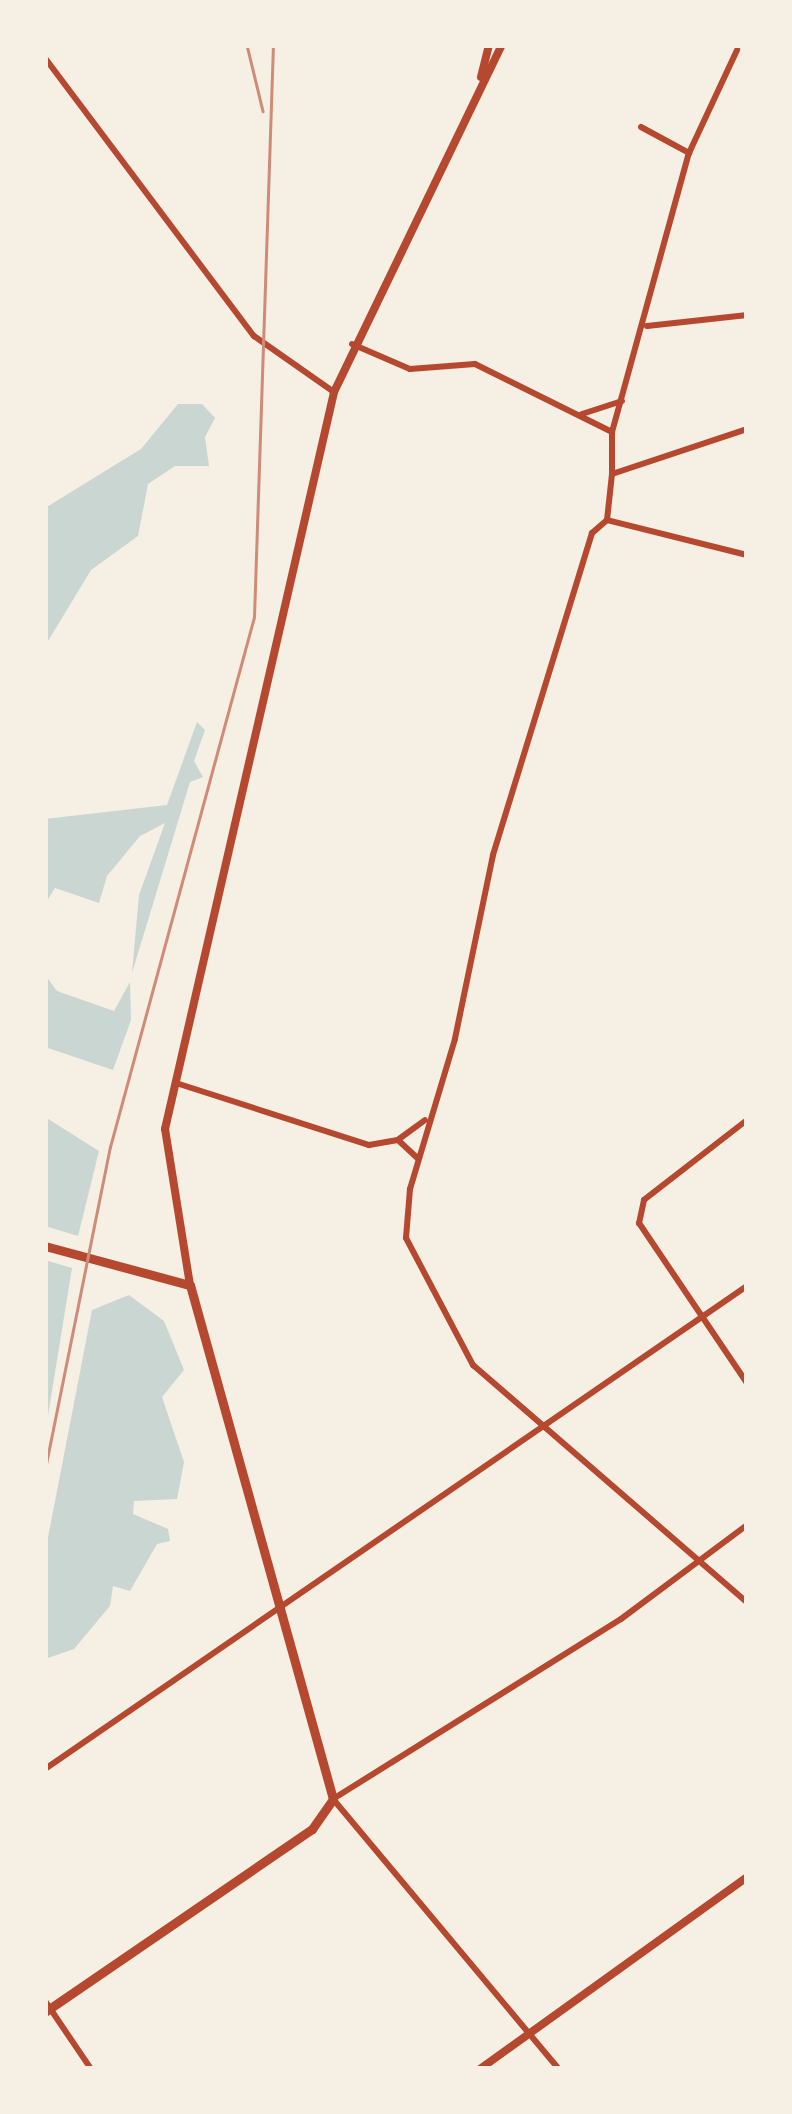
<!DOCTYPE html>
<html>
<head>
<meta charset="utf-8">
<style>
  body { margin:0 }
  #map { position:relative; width:792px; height:2114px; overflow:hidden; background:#f6efe4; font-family:"Nunito Sans",sans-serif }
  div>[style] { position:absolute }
  .water>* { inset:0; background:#c9d6d2 }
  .minor>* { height:6px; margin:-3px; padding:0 3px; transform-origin:3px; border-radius:3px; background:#b5482f }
  .tertiary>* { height:8px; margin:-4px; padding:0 4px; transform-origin:4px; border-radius:4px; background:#b5482f }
  .secondary>* { height:9px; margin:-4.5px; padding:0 4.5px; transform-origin:4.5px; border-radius:4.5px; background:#b5482f }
  .rail>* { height:2.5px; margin:-1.25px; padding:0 1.25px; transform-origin:1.25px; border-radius:1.25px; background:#cf8b77 }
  span { translate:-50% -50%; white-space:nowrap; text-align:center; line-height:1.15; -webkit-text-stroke:10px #f6efe4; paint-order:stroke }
  .frame { position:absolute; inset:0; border:48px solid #f6efe4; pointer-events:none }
</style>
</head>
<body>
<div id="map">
  <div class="water">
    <i style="clip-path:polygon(178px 404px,202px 404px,215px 418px,205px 437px,209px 466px,175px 466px,148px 484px,138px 536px,91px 570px,45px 646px,45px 508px,141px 449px)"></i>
    <i style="clip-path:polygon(197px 722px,205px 730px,194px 761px,203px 777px,190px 782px,132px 973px,139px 895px,165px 823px,140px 836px,107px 876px,99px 903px,55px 888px,45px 904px,45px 819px,167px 805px)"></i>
    <i style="clip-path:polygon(45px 906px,46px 976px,57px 991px,114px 1011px,130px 982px,131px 1020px,113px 1070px,45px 1047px)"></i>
    <i style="clip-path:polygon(45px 1117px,99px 1151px,78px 1236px,45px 1226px)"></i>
    <i style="clip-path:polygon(45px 1260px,72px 1268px,45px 1434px)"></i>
    <i style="clip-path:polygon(129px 1295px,164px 1321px,184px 1370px,162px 1397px,184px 1462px,177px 1499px,134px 1501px,133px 1514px,168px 1529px,170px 1541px,157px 1544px,130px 1591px,113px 1586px,110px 1606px,74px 1649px,45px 1659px,45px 1553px,92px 1310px)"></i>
  </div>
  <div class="minor">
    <i style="left:45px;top:58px;width:348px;rotate:53.1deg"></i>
    <i style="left:254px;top:336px;width:98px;rotate:35deg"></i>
    <i style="left:641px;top:127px;width:55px;rotate:28.4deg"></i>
    <i style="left:647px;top:326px;width:101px;rotate:-6.3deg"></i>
    <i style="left:352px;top:344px;width:63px;rotate:23.3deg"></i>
    <i style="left:410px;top:369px;width:65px;rotate:-4.4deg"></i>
    <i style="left:475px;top:364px;width:153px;rotate:26.4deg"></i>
    <i style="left:582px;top:414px;width:42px;rotate:-18deg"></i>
    <i style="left:612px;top:474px;width:42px;rotate:-90deg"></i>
    <i style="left:612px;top:432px;width:289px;rotate:-74.6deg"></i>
    <i style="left:689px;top:153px;width:114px;rotate:-65deg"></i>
    <i style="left:607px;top:520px;width:46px;rotate:-83.8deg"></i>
    <i style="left:612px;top:474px;width:142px;rotate:-18.4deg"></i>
    <i style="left:747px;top:555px;width:144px;rotate:-166deg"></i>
    <i style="left:607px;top:520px;width:20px;rotate:139deg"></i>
    <i style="left:592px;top:533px;width:337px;rotate:107.1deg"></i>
    <i style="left:493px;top:855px;width:188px;rotate:101.7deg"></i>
    <i style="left:455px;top:1039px;width:157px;rotate:106.7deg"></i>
    <i style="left:410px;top:1189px;width:49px;rotate:94.7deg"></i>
    <i style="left:406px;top:1238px;width:144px;rotate:62.2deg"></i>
    <i style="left:473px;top:1365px;width:362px;rotate:40.9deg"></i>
    <i style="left:176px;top:1083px;width:203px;rotate:17.8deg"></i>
    <i style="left:369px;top:1145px;width:29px;rotate:-10deg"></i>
    <i style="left:398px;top:1140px;width:26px;rotate:43deg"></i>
    <i style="left:747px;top:1120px;width:130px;rotate:142.2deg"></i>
    <i style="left:644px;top:1200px;width:24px;rotate:102deg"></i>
    <i style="left:639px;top:1223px;width:193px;rotate:56deg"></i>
    <i style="left:399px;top:1139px;width:32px;rotate:-36deg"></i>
    <i style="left:45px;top:1769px;width:852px;rotate:-34.53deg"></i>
    <i style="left:333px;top:1799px;width:340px;rotate:-32deg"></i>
    <i style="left:621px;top:1619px;width:157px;rotate:-36.7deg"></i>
    <i style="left:333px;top:1799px;width:352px;rotate:50.1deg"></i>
    <i style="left:45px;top:2001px;width:82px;rotate:55.9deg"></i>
  </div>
  <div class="tertiary">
    <i style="left:481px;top:77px;width:33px;rotate:-76deg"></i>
    <i style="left:190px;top:1285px;width:158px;rotate:-99.1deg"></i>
    <i style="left:165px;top:1129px;width:756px;rotate:-77.08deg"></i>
    <i style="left:334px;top:392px;width:386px;rotate:-64.2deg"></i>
    <i style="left:480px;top:2069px;width:329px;rotate:-35.7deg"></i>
  </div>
  <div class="secondary">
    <i style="left:45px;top:1246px;width:150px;rotate:15.1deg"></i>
    <i style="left:190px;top:1285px;width:534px;rotate:74.45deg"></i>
    <i style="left:333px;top:1799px;width:37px;rotate:125deg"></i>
    <i style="left:312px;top:1829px;width:324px;rotate:145.6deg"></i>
  </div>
  <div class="rail">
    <i style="left:247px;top:45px;width:68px;rotate:76.4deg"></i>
    <i style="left:45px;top:1469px;width:328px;rotate:-78.6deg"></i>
    <i style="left:110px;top:1147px;width:549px;rotate:-74.8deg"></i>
    <i style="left:254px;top:617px;width:572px;rotate:-88.1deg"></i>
  </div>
  <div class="frame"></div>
</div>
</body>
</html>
